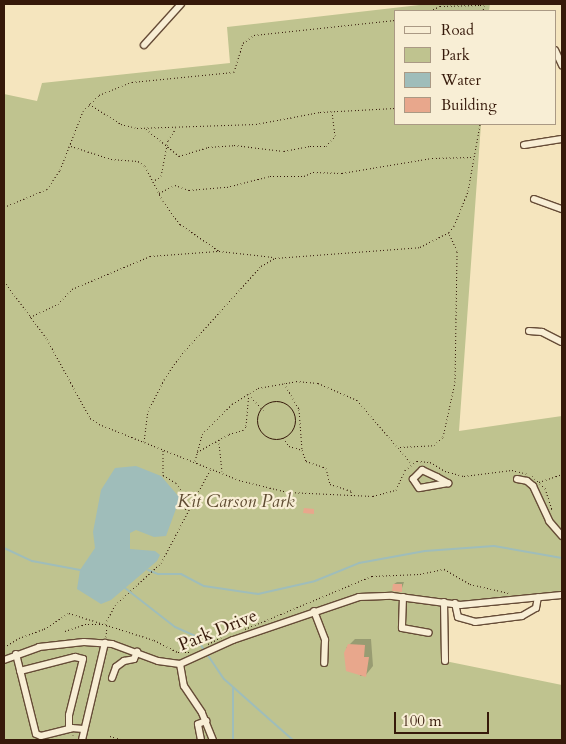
<!DOCTYPE html>
<html>
<head>
<meta charset="utf-8">
<style>
  body { margin:0 }
  #map { position:relative; width:566px; height:744px; overflow:hidden; background:#f5e5be; font-family:Cardo,serif }
  div>[style] { position:absolute }
  .green>* { inset:0; background:#bfc38f }
  .water>* { inset:0; background:#9fbdba }
  .shadow>* { inset:0; background:#0003 }
  .stream>* { height:2px; margin:-1px; padding:0 1px; transform-origin:1px; border-radius:1px; background:#9fbdba }
  .building>* { inset:0; background:#e8a78c }
  .path>* { height:1px; margin-top:-0.5px; transform-origin:0; background:repeating-linear-gradient(90deg,#36190a 0 1px,transparent 0 3.5px) }
  .path>.ring { margin:-0.5px; padding:0; box-sizing:content-box; background:none; border:1px solid #36190a; border-radius:50% }
  .roads { filter:drop-shadow(1px 0 #664c37) drop-shadow(-1px 0 #664c37) drop-shadow(0 1px #664c37) drop-shadow(0 -1px #664c37) }
  .minor>* { height:6px; margin:-3px; padding:0 3px; transform-origin:3px; border-radius:3px; background:#f8eed5 }
  span { translate:-50% -50%; white-space:nowrap; text-align:center; line-height:1.15; -webkit-text-stroke:4.5px #f8eed5; paint-order:stroke }
  .park-label { font-size:18px; color:#5f4c32; font-style:italic }
  .street-label { font-size:18px; color:#36190a }
  .frame { position:absolute; inset:0; border:5px solid #36190a; pointer-events:none }
  .legend { position:absolute; left:394px; top:10px; width:162px; height:115px; box-sizing:border-box; background:#f8eed5; border:1px solid #aa9984; margin:0; padding:6px 9px; list-style:none; font-size:15px; color:#36190a }
  .legend li { display:flex; align-items:center; gap:10px; height:25px }
  .legend b { width:25px; border:1px solid #aa9984 }
  .scale { position:absolute; left:394px; top:712px; width:95px; height:22px; box-sizing:border-box; border:2px solid #36190a; border-top:0; padding-left:6px; font-size:15px; line-height:18px; white-space:nowrap; color:#36190a; -webkit-text-stroke:4px #f8eed5; paint-order:stroke }
</style>
</head>
<body>
<div id="map">
  <div class="green">
    <i style="clip-path:polygon(428px 4px,490px 4px,489px 11px,395px 11px,395px 124px,481px 124px,459px 431px,562px 416px,562px 595px,445px 608px,445px 661px,562px 685px,562px 740px,4px 740px,4px 94px,37px 101px,42px 83px,230px 63px,227px 27px)"></i>
  </div>
  <div class="water">
    <i style="clip-path:polygon(136px 466px,161px 476px,180px 498px,166px 536px,154px 537px,136px 530px,130px 533px,130px 549px,155px 551px,160px 555px,157px 561px,111px 600px,101px 604px,77px 589px,80px 570px,95px 548px,93px 532px,101px 490px,115px 468px)"></i>
  </div>
  <div class="shadow">
    <i style="clip-path:polygon(397px 582px,404px 582px,401px 591px,394px 584px)"></i>
    <i style="clip-path:polygon(355px 639px,371px 639px,373px 666px,365px 676px,360px 676px,360px 671px,347px 670px,346px 648px)"></i>
  </div>
  <div class="stream">
    <i style="left:4px;top:548px;width:31px;rotate:25deg"></i>
    <i style="left:32px;top:561px;width:49px;rotate:10.6deg"></i>
    <i style="left:148px;top:570px;width:11px;rotate:22deg"></i>
    <i style="left:158px;top:574px;width:23px"></i>
    <i style="left:181px;top:574px;width:26px;rotate:28deg"></i>
    <i style="left:204px;top:586px;width:55px;rotate:8.4deg"></i>
    <i style="left:258px;top:594px;width:58px;rotate:-12.8deg"></i>
    <i style="left:315px;top:581px;width:48px;rotate:-22.2deg"></i>
    <i style="left:359px;top:563px;width:67px;rotate:-10.3deg"></i>
    <i style="left:425px;top:551px;width:69px;rotate:-4.1deg"></i>
    <i style="left:494px;top:546px;width:69px;rotate:10deg"></i>
    <i style="left:125px;top:588px;width:63px;rotate:38deg"></i>
    <i style="left:175px;top:627px;width:22px;rotate:24deg"></i>
    <i style="left:195px;top:636px;width:17px;rotate:57deg"></i>
    <i style="left:207px;top:654px;width:30px;rotate:56deg"></i>
    <i style="left:224px;top:679px;width:92px;rotate:41.5deg"></i>
    <i style="left:233px;top:740px;width:52px;rotate:-90deg"></i>
  </div>
  <div class="building">
    <i style="clip-path:polygon(304px 508px,314px 509px,314px 514px,303px 513px)"></i>
    <i style="clip-path:polygon(393px 584px,402px 584px,402px 592px,392px 591px)"></i>
    <i style="clip-path:polygon(348px 644px,365px 645px,364px 657px,369px 657px,366px 677px,346px 671px,344px 653px)"></i>
  </div>
  <div class="path">
    <i style="left:430px;top:11px;width:11px;rotate:-27deg"></i>
    <i style="left:440px;top:6px;width:40px;rotate:-1.4deg"></i>
    <i style="left:480px;top:5px;width:4px"></i>
    <i style="left:484px;top:5px;width:6px;rotate:99deg"></i>
    <i style="left:89px;top:104px;width:38px;rotate:32deg"></i>
    <i style="left:121px;top:124px;width:16px;rotate:14deg"></i>
    <i style="left:137px;top:128px;width:119px;rotate:-1.9deg"></i>
    <i style="left:256px;top:124px;width:65px;rotate:-10.6deg"></i>
    <i style="left:320px;top:112px;width:75px;rotate:-3.1deg"></i>
    <i style="left:146px;top:129px;width:43px;rotate:39.3deg"></i>
    <i style="left:179px;top:156px;width:30px;rotate:-17deg"></i>
    <i style="left:208px;top:147px;width:26px;rotate:-4deg"></i>
    <i style="left:234px;top:145px;width:50px;rotate:6.8deg"></i>
    <i style="left:284px;top:151px;width:26px;rotate:-11deg"></i>
    <i style="left:310px;top:146px;width:16px"></i>
    <i style="left:326px;top:146px;width:13px;rotate:-48deg"></i>
    <i style="left:335px;top:136px;width:25px;rotate:-97deg"></i>
    <i style="left:71px;top:146px;width:42px;rotate:18deg"></i>
    <i style="left:111px;top:159px;width:27px;rotate:4deg"></i>
    <i style="left:138px;top:161px;width:9px;rotate:36deg"></i>
    <i style="left:145px;top:166px;width:39px;rotate:63deg"></i>
    <i style="left:163px;top:201px;width:29px;rotate:54deg"></i>
    <i style="left:180px;top:224px;width:47px;rotate:34.7deg"></i>
    <i style="left:219px;top:251px;width:54px;rotate:6.3deg"></i>
    <i style="left:155px;top:180px;width:7px;rotate:-34deg"></i>
    <i style="left:161px;top:176px;width:37px;rotate:-79deg"></i>
    <i style="left:168px;top:140px;width:14px;rotate:-56deg"></i>
    <i style="left:159px;top:193px;width:18px;rotate:-27deg"></i>
    <i style="left:175px;top:185px;width:15px;rotate:20deg"></i>
    <i style="left:189px;top:190px;width:38px;rotate:-5deg"></i>
    <i style="left:227px;top:187px;width:44px;rotate:-14.3deg"></i>
    <i style="left:270px;top:176px;width:34px"></i>
    <i style="left:304px;top:176px;width:10px;rotate:-24deg"></i>
    <i style="left:313px;top:172px;width:29px;rotate:2deg"></i>
    <i style="left:342px;top:173px;width:91px;rotate:-9.5deg"></i>
    <i style="left:432px;top:158px;width:41px;rotate:-1.4deg"></i>
    <i style="left:4px;top:207px;width:47px;rotate:-22.7deg"></i>
    <i style="left:47px;top:189px;width:23px;rotate:-56deg"></i>
    <i style="left:60px;top:170px;width:63px;rotate:-68.7deg"></i>
    <i style="left:83px;top:111px;width:23px;rotate:-45deg"></i>
    <i style="left:99px;top:95px;width:35px;rotate:-22deg"></i>
    <i style="left:132px;top:82px;width:102px;rotate:-5.6deg"></i>
    <i style="left:234px;top:72px;width:30px;rotate:-73deg"></i>
    <i style="left:243px;top:43px;width:14px;rotate:-36deg"></i>
    <i style="left:254px;top:35px;width:142px;rotate:-6.1deg"></i>
    <i style="left:4px;top:281px;width:72px;rotate:53.4deg"></i>
    <i style="left:47px;top:339px;width:90px;rotate:61.4deg"></i>
    <i style="left:90px;top:418px;width:11px;rotate:34deg"></i>
    <i style="left:99px;top:424px;width:151px;rotate:21.8deg"></i>
    <i style="left:239px;top:480px;width:50px;rotate:13.8deg"></i>
    <i style="left:288px;top:492px;width:85px;rotate:2.7deg"></i>
    <i style="left:373px;top:496px;width:24px;rotate:-15deg"></i>
    <i style="left:396px;top:490px;width:22px;rotate:-66deg"></i>
    <i style="left:405px;top:470px;width:15px;rotate:-37deg"></i>
    <i style="left:417px;top:461px;width:13px;rotate:4deg"></i>
    <i style="left:430px;top:462px;width:17px;rotate:31deg"></i>
    <i style="left:445px;top:471px;width:20px;rotate:15deg"></i>
    <i style="left:464px;top:476px;width:48px;rotate:-7.1deg"></i>
    <i style="left:512px;top:470px;width:16px;rotate:14deg"></i>
    <i style="left:30px;top:317px;width:31px;rotate:-25deg"></i>
    <i style="left:58px;top:304px;width:21px;rotate:-47deg"></i>
    <i style="left:72px;top:289px;width:85px;rotate:-22.9deg"></i>
    <i style="left:150px;top:256px;width:68px;rotate:-4.2deg"></i>
    <i style="left:284px;top:383px;width:30px;rotate:60deg"></i>
    <i style="left:299px;top:409px;width:41px;rotate:85.8deg"></i>
    <i style="left:251px;top:397px;width:18px;rotate:47deg"></i>
    <i class="ring" style="left:257px;top:401px;width:37px;height:37px"></i>
    <i style="left:283px;top:438px;width:10px;rotate:53deg"></i>
    <i style="left:289px;top:446px;width:14px;rotate:17deg"></i>
    <i style="left:302px;top:450px;width:12px;rotate:70deg"></i>
    <i style="left:306px;top:461px;width:21px;rotate:19deg"></i>
    <i style="left:326px;top:468px;width:16px;rotate:76deg"></i>
    <i style="left:330px;top:484px;width:22px;rotate:18deg"></i>
    <i style="left:351px;top:491px;width:4px;rotate:90deg"></i>
    <i style="left:144px;top:442px;width:31px;rotate:-83deg"></i>
    <i style="left:148px;top:411px;width:36px;rotate:-63deg"></i>
    <i style="left:164px;top:379px;width:28px;rotate:-55deg"></i>
    <i style="left:180px;top:356px;width:121px;rotate:-48deg"></i>
    <i style="left:261px;top:266px;width:16px;rotate:-30deg"></i>
    <i style="left:275px;top:258px;width:145px;rotate:-4.3deg"></i>
    <i style="left:420px;top:247px;width:33px;rotate:-27deg"></i>
    <i style="left:449px;top:232px;width:8px;rotate:-50deg"></i>
    <i style="left:454px;top:226px;width:38px;rotate:-68deg"></i>
    <i style="left:468px;top:191px;width:68px;rotate:-79.8deg"></i>
    <i style="left:219px;top:443px;width:28px;rotate:84deg"></i>
    <i style="left:400px;top:447px;width:34px;rotate:-3deg"></i>
    <i style="left:434px;top:445px;width:12px;rotate:-42deg"></i>
    <i style="left:443px;top:437px;width:56px;rotate:-77.7deg"></i>
    <i style="left:455px;top:382px;width:131px;rotate:-89.1deg"></i>
    <i style="left:457px;top:251px;width:20px;rotate:-114deg"></i>
    <i style="left:163px;top:450px;width:25px;rotate:90deg"></i>
    <i style="left:163px;top:475px;width:15px;rotate:32deg"></i>
    <i style="left:176px;top:483px;width:14px;rotate:56deg"></i>
    <i style="left:184px;top:495px;width:16px;rotate:83deg"></i>
    <i style="left:197px;top:452px;width:37px;rotate:-29deg"></i>
    <i style="left:229px;top:434px;width:15px;rotate:-16deg"></i>
    <i style="left:243px;top:430px;width:5px;rotate:-53deg"></i>
    <i style="left:246px;top:426px;width:32px;rotate:-85deg"></i>
    <i style="left:195px;top:461px;width:28px;rotate:-75deg"></i>
    <i style="left:202px;top:434px;width:42px;rotate:-45deg"></i>
    <i style="left:232px;top:404px;width:31px;rotate:-32deg"></i>
    <i style="left:258px;top:388px;width:39px;rotate:-10deg"></i>
    <i style="left:296px;top:381px;width:22px;rotate:5deg"></i>
    <i style="left:318px;top:383px;width:43px;rotate:23.6deg"></i>
    <i style="left:357px;top:400px;width:83px;rotate:49.4deg"></i>
    <i style="left:532px;top:476px;width:18px;rotate:43deg"></i>
    <i style="left:545px;top:488px;width:23px;rotate:72deg"></i>
    <i style="left:539px;top:482px;width:24px;rotate:-19deg"></i>
    <i style="left:245px;top:629px;width:138px;rotate:-22.7deg"></i>
    <i style="left:372px;top:576px;width:48px;rotate:-2.4deg"></i>
    <i style="left:420px;top:574px;width:25px;rotate:-12deg"></i>
    <i style="left:444px;top:569px;width:30px;rotate:30deg"></i>
    <i style="left:470px;top:584px;width:40px;rotate:13deg"></i>
    <i style="left:65px;top:631px;width:21px;rotate:-19deg"></i>
    <i style="left:85px;top:624px;width:20px"></i>
    <i style="left:105px;top:624px;width:21px;rotate:-62deg"></i>
    <i style="left:115px;top:605px;width:62px;rotate:-42.4deg"></i>
    <i style="left:161px;top:563px;width:107px;rotate:-62.2deg"></i>
    <i style="left:106px;top:637px;width:11px;rotate:-85deg"></i>
    <i style="left:208px;top:644px;width:16px;rotate:-27deg"></i>
    <i style="left:4px;top:647px;width:17px;rotate:-31deg"></i>
    <i style="left:19px;top:638px;width:27px;rotate:-20deg"></i>
    <i style="left:44px;top:629px;width:30px;rotate:-33deg"></i>
    <i style="left:69px;top:613px;width:89px;rotate:17.6deg"></i>
    <i style="left:154px;top:640px;width:27px;rotate:27deg"></i>
    <i style="left:178px;top:652px;width:13px"></i>
    <i style="left:73px;top:735px;width:5px;rotate:90deg"></i>
    <i style="left:110px;top:736px;width:15px;rotate:16deg"></i>
  </div>
  <div class="roads">
    <div class="minor">
      <i style="left:144px;top:45px;width:55px;rotate:-47.9deg"></i>
      <i style="left:555px;top:50px;width:17px;rotate:65deg"></i>
      <i style="left:524px;top:145px;width:38px;rotate:-9deg"></i>
      <i style="left:534px;top:199px;width:30px;rotate:20deg"></i>
      <i style="left:529px;top:331px;width:13px;rotate:4deg"></i>
      <i style="left:542px;top:332px;width:22px;rotate:27deg"></i>
      <i style="left:422px;top:470px;width:17px;rotate:25deg"></i>
      <i style="left:437px;top:477px;width:13px;rotate:29deg"></i>
      <i style="left:448px;top:483px;width:29px;rotate:170deg"></i>
      <i style="left:419px;top:488px;width:11px;rotate:-124deg"></i>
      <i style="left:413px;top:479px;width:13px;rotate:-45deg"></i>
      <i style="left:517px;top:479px;width:10px;rotate:11deg"></i>
      <i style="left:527px;top:481px;width:8px;rotate:40deg"></i>
      <i style="left:533px;top:486px;width:38px;rotate:65deg"></i>
      <i style="left:549px;top:521px;width:20px;rotate:49deg"></i>
      <i style="left:403px;top:597px;width:31px;rotate:92deg"></i>
      <i style="left:402px;top:628px;width:27px;rotate:10deg"></i>
      <i style="left:444px;top:602px;width:59px;rotate:89deg"></i>
      <i style="left:455px;top:603px;width:14px;rotate:78deg"></i>
      <i style="left:458px;top:617px;width:18px;rotate:16deg"></i>
      <i style="left:475px;top:622px;width:47px;rotate:-7.3deg"></i>
      <i style="left:522px;top:616px;width:16px;rotate:-30deg"></i>
      <i style="left:536px;top:608px;width:11px;rotate:-80deg"></i>
      <i style="left:314px;top:611px;width:31px;rotate:69deg"></i>
      <i style="left:325px;top:640px;width:23px;rotate:92deg"></i>
      <i style="left:16px;top:654px;width:82px;rotate:76deg"></i>
      <i style="left:36px;top:734px;width:5px;rotate:22deg"></i>
      <i style="left:41px;top:736px;width:32px;rotate:-14deg"></i>
      <i style="left:72px;top:728px;width:11px;rotate:5deg"></i>
      <i style="left:4px;top:660px;width:37px;rotate:-20deg"></i>
      <i style="left:39px;top:647px;width:45px;rotate:-6.3deg"></i>
      <i style="left:84px;top:642px;width:28px;rotate:4deg"></i>
      <i style="left:112px;top:644px;width:49px;rotate:20.3deg"></i>
      <i style="left:158px;top:661px;width:22px;rotate:8deg"></i>
      <i style="left:180px;top:664px;width:58px;rotate:-24.4deg"></i>
      <i style="left:233px;top:640px;width:133px;rotate:-18.8deg"></i>
      <i style="left:359px;top:597px;width:33px;rotate:-2deg"></i>
      <i style="left:392px;top:596px;width:69px;rotate:7.5deg"></i>
      <i style="left:460px;top:605px;width:102px;rotate:-5.6deg"></i>
      <i style="left:180px;top:664px;width:22px;rotate:80deg"></i>
      <i style="left:184px;top:686px;width:32px;rotate:56deg"></i>
      <i style="left:202px;top:713px;width:29px;rotate:68deg"></i>
      <i style="left:20px;top:671px;width:57px;rotate:-14.3deg"></i>
      <i style="left:75px;top:657px;width:8px;rotate:14deg"></i>
      <i style="left:83px;top:659px;width:58px;rotate:104deg"></i>
      <i style="left:69px;top:715px;width:14px;rotate:90deg"></i>
      <i style="left:112px;top:678px;width:12px;rotate:-70deg"></i>
      <i style="left:116px;top:667px;width:10px;rotate:-37deg"></i>
      <i style="left:124px;top:661px;width:10px;rotate:-11deg"></i>
      <i style="left:134px;top:659px;width:8px;rotate:-67deg"></i>
      <i style="left:82px;top:740px;width:100px;rotate:-76.7deg"></i>
      <i style="left:201px;top:740px;width:16px;rotate:-101deg"></i>
      <i style="left:198px;top:724px;width:9px;rotate:-21deg"></i>
    </div>
  </div>
  <div class="park-label">
    <span style="left:236px;top:502px">Kit Carson Park</span>
  </div>
  <div class="street-label">
    <span style="left:218px;top:631px;rotate:-22deg">Park Drive</span>
  </div>
  <div class="frame"></div>
  <ul class="legend">
  <li><b style="height:6px;background:#f8eed5"></b>Road</li>
  <li><b style="height:14px;background:#bfc38f"></b>Park</li>
  <li><b style="height:14px;background:#9fbdba"></b>Water</li>
  <li><b style="height:14px;background:#e8a78c"></b>Building</li>
  </ul>
  <div class="scale">100 m</div>
</div>
</body>
</html>
